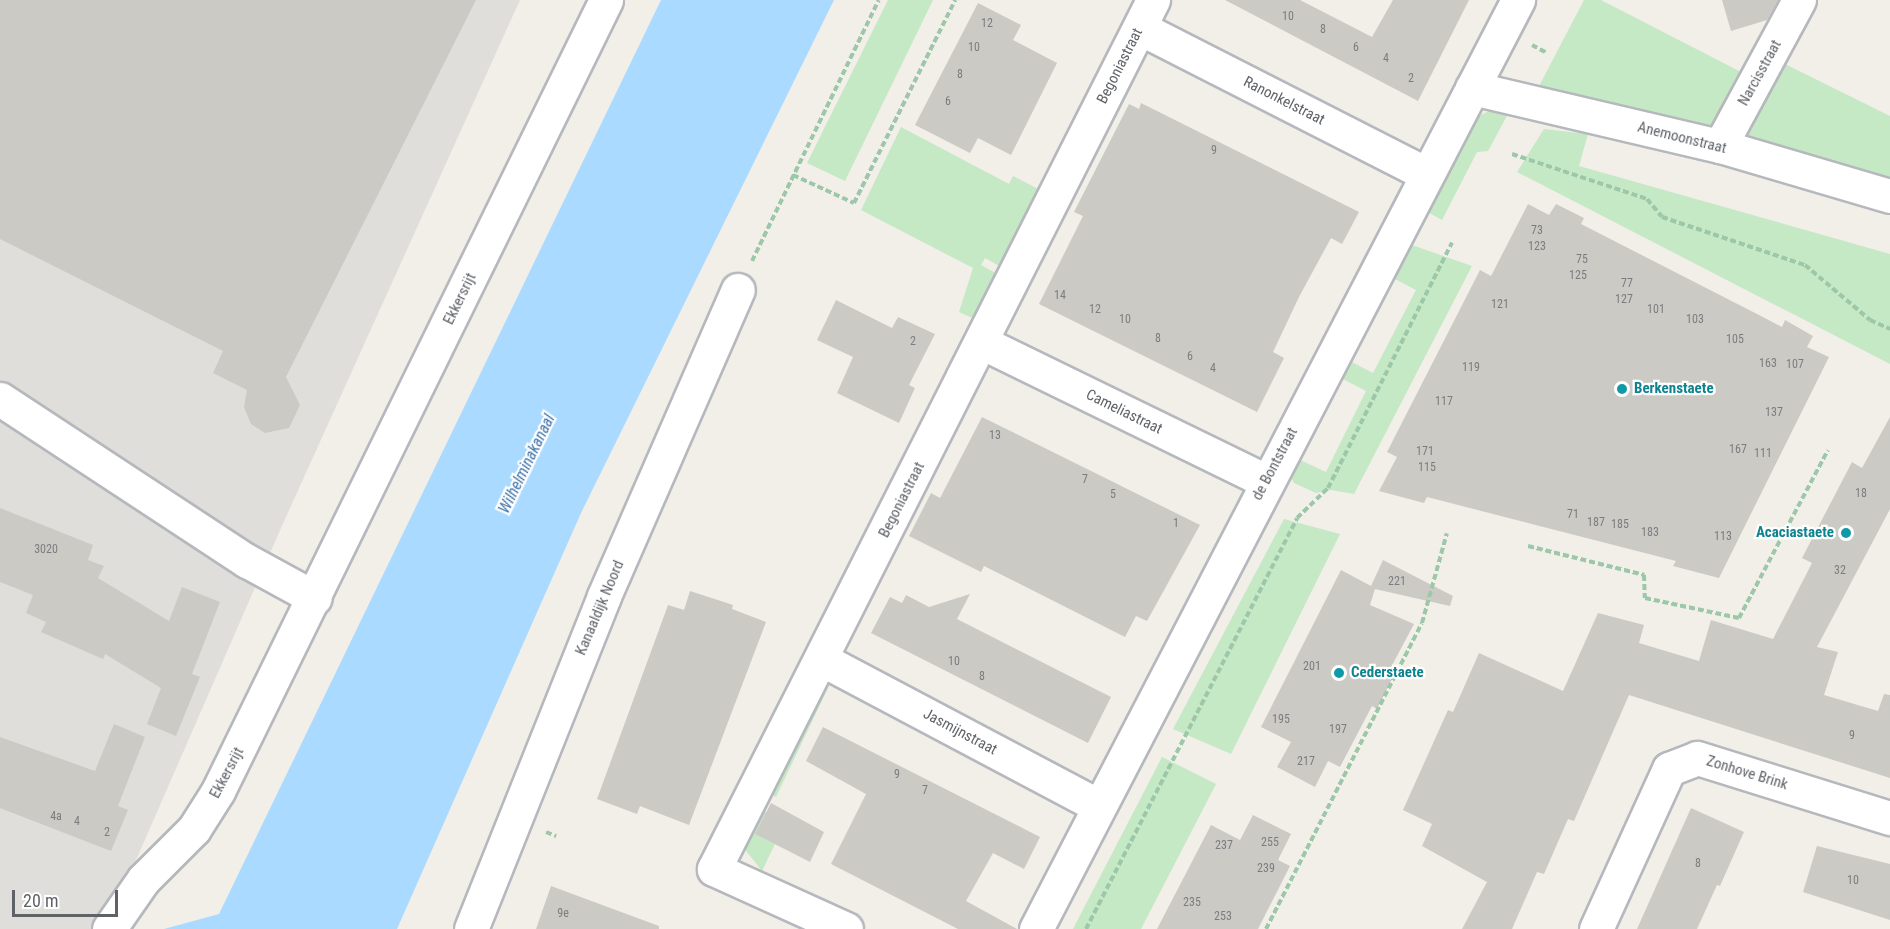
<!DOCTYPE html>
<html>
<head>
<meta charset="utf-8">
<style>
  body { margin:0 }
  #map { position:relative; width:1890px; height:929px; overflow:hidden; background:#f1efe8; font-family:"Roboto Condensed",sans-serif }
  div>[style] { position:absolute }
  .industrial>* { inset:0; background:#e0deda }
  .green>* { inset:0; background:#c5e8c5 }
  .water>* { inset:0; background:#aadaff }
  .building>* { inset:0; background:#cccac5 }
  .path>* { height:4px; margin-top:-2px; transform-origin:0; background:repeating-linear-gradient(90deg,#9cc7a9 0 6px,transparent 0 9px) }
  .roads { filter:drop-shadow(2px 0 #b5b8bc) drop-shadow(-2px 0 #b5b8bc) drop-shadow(0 2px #b5b8bc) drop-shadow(0 -2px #b5b8bc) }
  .street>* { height:33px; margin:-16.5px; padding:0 16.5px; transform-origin:16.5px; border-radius:16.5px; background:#fff }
  .dots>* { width:16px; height:16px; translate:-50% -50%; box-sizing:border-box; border:3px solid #fff; border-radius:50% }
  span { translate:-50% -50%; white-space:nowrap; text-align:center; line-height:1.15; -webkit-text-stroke:4.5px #fff; paint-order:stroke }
  .number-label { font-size:12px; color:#7a7d7f }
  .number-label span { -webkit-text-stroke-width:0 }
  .street-label { font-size:15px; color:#5f6368 }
  .culture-label { font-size:15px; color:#0d838f; font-weight:700 }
  .left { translate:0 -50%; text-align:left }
  .right { translate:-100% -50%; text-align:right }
  .water-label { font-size:16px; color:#4174aa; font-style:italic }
  .scale { position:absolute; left:12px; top:890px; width:106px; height:27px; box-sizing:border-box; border:3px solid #5f6368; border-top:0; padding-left:8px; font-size:18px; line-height:21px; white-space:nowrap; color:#5f6368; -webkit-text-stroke:4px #fff; paint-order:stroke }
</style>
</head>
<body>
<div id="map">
  <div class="industrial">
    <i style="clip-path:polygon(0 0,520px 0,281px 528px,106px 929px,0 929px)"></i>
  </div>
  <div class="green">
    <i style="clip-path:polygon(888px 0,933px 0,845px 181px,807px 163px)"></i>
    <i style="clip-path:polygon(1584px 0,1601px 0,1741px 72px,1721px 114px,1704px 132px,1537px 90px)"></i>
    <i style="clip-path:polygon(1785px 64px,1890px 116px,1890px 180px,1747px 135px)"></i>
    <i style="clip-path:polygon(1494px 109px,1509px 112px,1488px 151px,1477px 152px,1442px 220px,1424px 210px,1467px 121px)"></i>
    <i style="clip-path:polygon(901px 127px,1009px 184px,1013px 176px,1042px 191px,1003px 268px,985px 258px,981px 265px,999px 275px,977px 320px,959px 312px,973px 268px,861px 210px)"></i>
    <i style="clip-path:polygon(1544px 129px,1588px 134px,1579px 166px,1890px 254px,1890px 364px,1517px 172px)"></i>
    <i style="clip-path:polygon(1409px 244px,1472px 266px,1354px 494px,1331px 490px,1316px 493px,1294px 483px,1290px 475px,1298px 459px,1326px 472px,1366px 391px,1339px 377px,1348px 360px,1373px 373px,1416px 290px,1391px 277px)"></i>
    <i style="clip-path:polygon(1284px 519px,1340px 534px,1231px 754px,1173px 729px)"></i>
    <i style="clip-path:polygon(824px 687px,828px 688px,776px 797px,767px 792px)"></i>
    <i style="clip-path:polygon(1162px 757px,1216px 784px,1141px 929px,1073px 929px)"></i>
    <i style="clip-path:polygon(758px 808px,767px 812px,756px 834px,775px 844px,762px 871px,743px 847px,743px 837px)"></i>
  </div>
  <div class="water">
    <i style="clip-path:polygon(661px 0,834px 0,581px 513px,397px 929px,164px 929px,219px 914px)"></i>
  </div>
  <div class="building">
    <i style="clip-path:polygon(0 0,476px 0,286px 377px,300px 405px,289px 428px,265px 433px,251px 424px,244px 407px,247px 390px,213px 373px,223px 351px,0 239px)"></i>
    <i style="clip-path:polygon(1225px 0,1300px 0,1372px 37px,1393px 0,1469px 0,1418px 101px)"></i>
    <i style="clip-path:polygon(1722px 0,1778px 0,1767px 20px,1731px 31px)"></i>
    <i style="clip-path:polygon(978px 3px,1021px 25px,1013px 40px,1057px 63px,1011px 155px,978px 138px,970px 153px,915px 125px)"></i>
    <i style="clip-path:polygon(1141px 103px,1359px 212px,1342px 244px,1331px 238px,1299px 297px,1273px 352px,1284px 358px,1257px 412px,1039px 304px,1083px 216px,1074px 212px,1129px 104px,1139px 109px)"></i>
    <i style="clip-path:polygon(1528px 204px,1549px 215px,1556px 204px,1584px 218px,1581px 224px,1759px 315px,1782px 327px,1785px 320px,1813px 336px,1807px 347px,1829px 357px,1719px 578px,1673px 566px,1676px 561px,1427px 497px,1424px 503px,1379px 491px,1397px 457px,1387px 452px,1480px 270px,1491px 276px)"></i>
    <i style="clip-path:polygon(836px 300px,892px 328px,898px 317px,935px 334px,909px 385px,915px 388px,899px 423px,837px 393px,853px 357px,817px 340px)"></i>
    <i style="clip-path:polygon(982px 417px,1200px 525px,1147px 621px,1136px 616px,1125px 637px,984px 566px,981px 572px,909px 536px,931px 493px,940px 498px)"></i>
    <i style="clip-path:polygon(1890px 417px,1890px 509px,1817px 647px,1838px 652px,1824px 695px,1878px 711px,1884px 694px,1890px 695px,1890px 778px,1629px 695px,1574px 821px,1568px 819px,1544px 874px,1537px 872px,1512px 929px,1462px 929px,1487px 882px,1422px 846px,1432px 824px,1403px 810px,1448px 710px,1453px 712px,1479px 653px,1563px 691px,1598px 613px,1644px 625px,1639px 643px,1699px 661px,1711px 620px,1773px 639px,1812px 563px,1802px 558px,1852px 462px,1862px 468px)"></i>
    <i style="clip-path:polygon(0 508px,93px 545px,88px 560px,104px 566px,98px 578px,169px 621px,182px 587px,220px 602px,192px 674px,200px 677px,176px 736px,147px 724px,161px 688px,105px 654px,103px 659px,41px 632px,46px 622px,26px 613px,33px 595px,0 582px)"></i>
    <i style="clip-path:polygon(1383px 560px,1453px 596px,1450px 606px,1375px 589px,1370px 605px,1414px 624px,1388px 673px,1394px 675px,1377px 709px,1372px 706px,1340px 767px,1328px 761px,1315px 787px,1277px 767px,1291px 742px,1261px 727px,1341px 570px,1371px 586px)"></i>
    <i style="clip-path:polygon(690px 591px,733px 605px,732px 609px,766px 622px,689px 825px,640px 806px,637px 814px,597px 799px,668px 605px,684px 610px)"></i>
    <i style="clip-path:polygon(970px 594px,957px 619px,1111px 697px,1088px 743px,871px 633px,890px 597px,902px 603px,906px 595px,929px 607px)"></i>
    <i style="clip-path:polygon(114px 724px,145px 737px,118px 806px,128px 810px,111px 851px,0 808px,0 737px,95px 771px)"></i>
    <i style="clip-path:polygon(823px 727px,1040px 837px,1024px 869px,993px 853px,966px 901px,1017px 929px,958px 929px,831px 864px,866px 794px,806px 761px)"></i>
    <i style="clip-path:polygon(771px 803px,824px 832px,810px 862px,755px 834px)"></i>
    <i style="clip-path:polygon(1691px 808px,1744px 832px,1720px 886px,1717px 885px,1697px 929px,1637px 929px)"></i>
    <i style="clip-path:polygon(1253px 815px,1291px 834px,1278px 860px,1290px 866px,1258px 929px,1157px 929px,1211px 825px,1240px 840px)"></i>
    <i style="clip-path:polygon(1817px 846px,1890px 864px,1890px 920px,1803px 892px)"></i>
    <i style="clip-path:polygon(551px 886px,659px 926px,659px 929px,536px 929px)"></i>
  </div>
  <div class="path">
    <i style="left:1532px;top:45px;width:17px;rotate:28deg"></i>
    <i style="left:1512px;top:154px;width:142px;rotate:18.4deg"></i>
    <i style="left:1647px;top:199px;width:23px;rotate:50deg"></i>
    <i style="left:1662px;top:217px;width:151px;rotate:18.6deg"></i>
    <i style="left:1805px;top:265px;width:85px;rotate:40.2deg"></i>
    <i style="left:1870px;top:320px;width:22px;rotate:24deg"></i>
    <i style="left:793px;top:175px;width:67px;rotate:24.7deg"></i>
    <i style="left:854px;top:203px;width:227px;rotate:-63.5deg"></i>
    <i style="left:752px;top:261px;width:290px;rotate:-64.1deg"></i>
    <i style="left:1528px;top:546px;width:120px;rotate:14deg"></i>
    <i style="left:1644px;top:575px;width:23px;rotate:88deg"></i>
    <i style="left:1645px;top:598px;width:96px;rotate:12deg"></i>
    <i style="left:1739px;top:618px;width:190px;rotate:-62.1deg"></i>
    <i style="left:546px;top:832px;width:11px;rotate:22deg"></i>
    <i style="left:1086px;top:929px;width:462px;rotate:-62.8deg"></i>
    <i style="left:1297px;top:518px;width:43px;rotate:-44.1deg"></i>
    <i style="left:1328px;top:488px;width:275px;rotate:-63.2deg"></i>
    <i style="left:1266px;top:929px;width:343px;rotate:-63deg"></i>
    <i style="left:1422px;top:623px;width:93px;rotate:-74.5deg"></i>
  </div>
  <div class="roads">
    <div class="street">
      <i style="left:1140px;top:28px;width:322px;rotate:27deg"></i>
      <i style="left:1472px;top:88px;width:255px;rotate:13.2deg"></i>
      <i style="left:1720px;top:146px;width:177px;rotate:16.4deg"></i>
      <i style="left:1720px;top:146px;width:166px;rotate:-61.6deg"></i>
      <i style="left:983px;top:343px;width:315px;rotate:26deg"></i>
      <i style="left:0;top:399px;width:295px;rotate:33.3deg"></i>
      <i style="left:247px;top:561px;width:77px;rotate:28.6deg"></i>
      <i style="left:821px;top:659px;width:314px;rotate:27.9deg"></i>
      <i style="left:109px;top:929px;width:60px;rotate:-55.2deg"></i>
      <i style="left:143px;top:880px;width:72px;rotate:-45deg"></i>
      <i style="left:194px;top:829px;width:45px;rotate:-57.7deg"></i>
      <i style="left:218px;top:791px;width:881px;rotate:-63.87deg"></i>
      <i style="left:471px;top:929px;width:359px;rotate:-68.2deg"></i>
      <i style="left:604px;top:596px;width:334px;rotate:-66.4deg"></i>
      <i style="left:846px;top:929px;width:145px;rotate:-155.6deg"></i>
      <i style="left:714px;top:869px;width:974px;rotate:-63.2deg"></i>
      <i style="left:1036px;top:929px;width:1047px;rotate:-62.58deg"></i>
      <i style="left:1596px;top:929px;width:176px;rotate:-65.5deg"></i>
      <i style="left:1669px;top:769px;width:30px;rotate:-21deg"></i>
      <i style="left:1697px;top:758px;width:202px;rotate:17.3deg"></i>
    </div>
  </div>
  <div class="dots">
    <i style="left:1622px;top:389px;background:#0f9aa8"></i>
    <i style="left:1846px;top:533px;background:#0f9aa8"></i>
    <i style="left:1339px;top:673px;background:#0f9aa8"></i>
  </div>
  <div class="number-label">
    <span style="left:1288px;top:17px">10</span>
    <span style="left:987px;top:24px">12</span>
    <span style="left:1323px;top:30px">8</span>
    <span style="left:974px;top:48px">10</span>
    <span style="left:1356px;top:48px">6</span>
    <span style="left:1386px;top:59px">4</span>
    <span style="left:960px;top:75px">8</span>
    <span style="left:1411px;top:79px">2</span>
    <span style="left:948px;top:102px">6</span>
    <span style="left:1214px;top:151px">9</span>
    <span style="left:1537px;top:231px">73</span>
    <span style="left:1537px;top:247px">123</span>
    <span style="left:1582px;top:260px">75</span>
    <span style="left:1578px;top:276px">125</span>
    <span style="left:1627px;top:284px">77</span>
    <span style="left:1060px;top:296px">14</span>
    <span style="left:1624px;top:300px">127</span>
    <span style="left:1500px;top:305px">121</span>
    <span style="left:1095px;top:310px">12</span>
    <span style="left:1656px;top:310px">101</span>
    <span style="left:1125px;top:320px">10</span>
    <span style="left:1695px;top:320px">103</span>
    <span style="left:1158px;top:339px">8</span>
    <span style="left:1735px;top:340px">105</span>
    <span style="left:913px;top:342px">2</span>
    <span style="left:1190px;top:357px">6</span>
    <span style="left:1768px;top:364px">163</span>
    <span style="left:1795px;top:365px">107</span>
    <span style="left:1471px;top:368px">119</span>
    <span style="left:1213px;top:369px">4</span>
    <span style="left:1444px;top:402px">117</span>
    <span style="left:1774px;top:413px">137</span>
    <span style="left:995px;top:436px">13</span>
    <span style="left:1738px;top:450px">167</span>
    <span style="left:1425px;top:452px">171</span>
    <span style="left:1763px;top:454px">111</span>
    <span style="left:1427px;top:468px">115</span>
    <span style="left:1085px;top:480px">7</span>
    <span style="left:1861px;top:494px">18</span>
    <span style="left:1113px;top:495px">5</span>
    <span style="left:1573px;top:515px">71</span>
    <span style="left:1596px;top:523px">187</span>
    <span style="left:1176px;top:524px">1</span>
    <span style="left:1620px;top:525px">185</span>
    <span style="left:1650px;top:533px">183</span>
    <span style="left:1723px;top:537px">113</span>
    <span style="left:46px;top:550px">3020</span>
    <span style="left:1840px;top:571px">32</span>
    <span style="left:1397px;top:582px">221</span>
    <span style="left:954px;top:662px">10</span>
    <span style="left:1312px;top:667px">201</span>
    <span style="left:982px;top:677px">8</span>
    <span style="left:1281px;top:720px">195</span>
    <span style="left:1338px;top:730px">197</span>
    <span style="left:1852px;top:736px">9</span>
    <span style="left:1306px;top:762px">217</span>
    <span style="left:897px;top:775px">9</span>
    <span style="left:925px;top:791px">7</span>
    <span style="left:56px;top:817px">4a</span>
    <span style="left:77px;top:822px">4</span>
    <span style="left:107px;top:833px">2</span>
    <span style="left:1270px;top:843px">255</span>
    <span style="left:1224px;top:846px">237</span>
    <span style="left:1698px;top:864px">8</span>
    <span style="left:1266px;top:869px">239</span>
    <span style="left:1853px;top:881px">10</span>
    <span style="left:1192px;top:903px">235</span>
    <span style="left:563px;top:914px">9e</span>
    <span style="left:1223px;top:917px">253</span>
  </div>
  <div class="street-label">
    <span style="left:1120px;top:66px;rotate:-63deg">Begoniastraat</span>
    <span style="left:1760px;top:73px;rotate:-61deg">Narcisstraat</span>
    <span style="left:1284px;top:101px;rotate:27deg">Ranonkelstraat</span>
    <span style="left:1682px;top:138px;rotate:14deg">Anemoonstraat</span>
    <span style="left:460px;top:299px;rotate:-64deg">Ekkersrijt</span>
    <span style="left:1124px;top:412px;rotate:26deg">Cameliastraat</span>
    <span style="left:1275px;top:464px;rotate:-62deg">de Bontstraat</span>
    <span style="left:902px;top:500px;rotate:-63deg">Begoniastraat</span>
    <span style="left:600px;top:608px;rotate:-67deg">Kanaaldijk Noord</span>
    <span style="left:960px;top:732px;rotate:28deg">Jasmijnstraat</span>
    <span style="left:227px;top:773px;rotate:-62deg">Ekkersrijt</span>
    <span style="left:1747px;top:773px;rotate:17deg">Zonhove Brink</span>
  </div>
  <div class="culture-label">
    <span class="left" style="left:1634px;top:389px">Berkenstaete</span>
    <span class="right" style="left:1834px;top:533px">Acaciastaete</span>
    <span class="left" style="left:1351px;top:673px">Cederstaete</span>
  </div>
  <div class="water-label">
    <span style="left:527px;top:464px;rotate:-64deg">Wilhelminakanaal</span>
  </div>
  <div class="scale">20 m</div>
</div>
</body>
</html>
